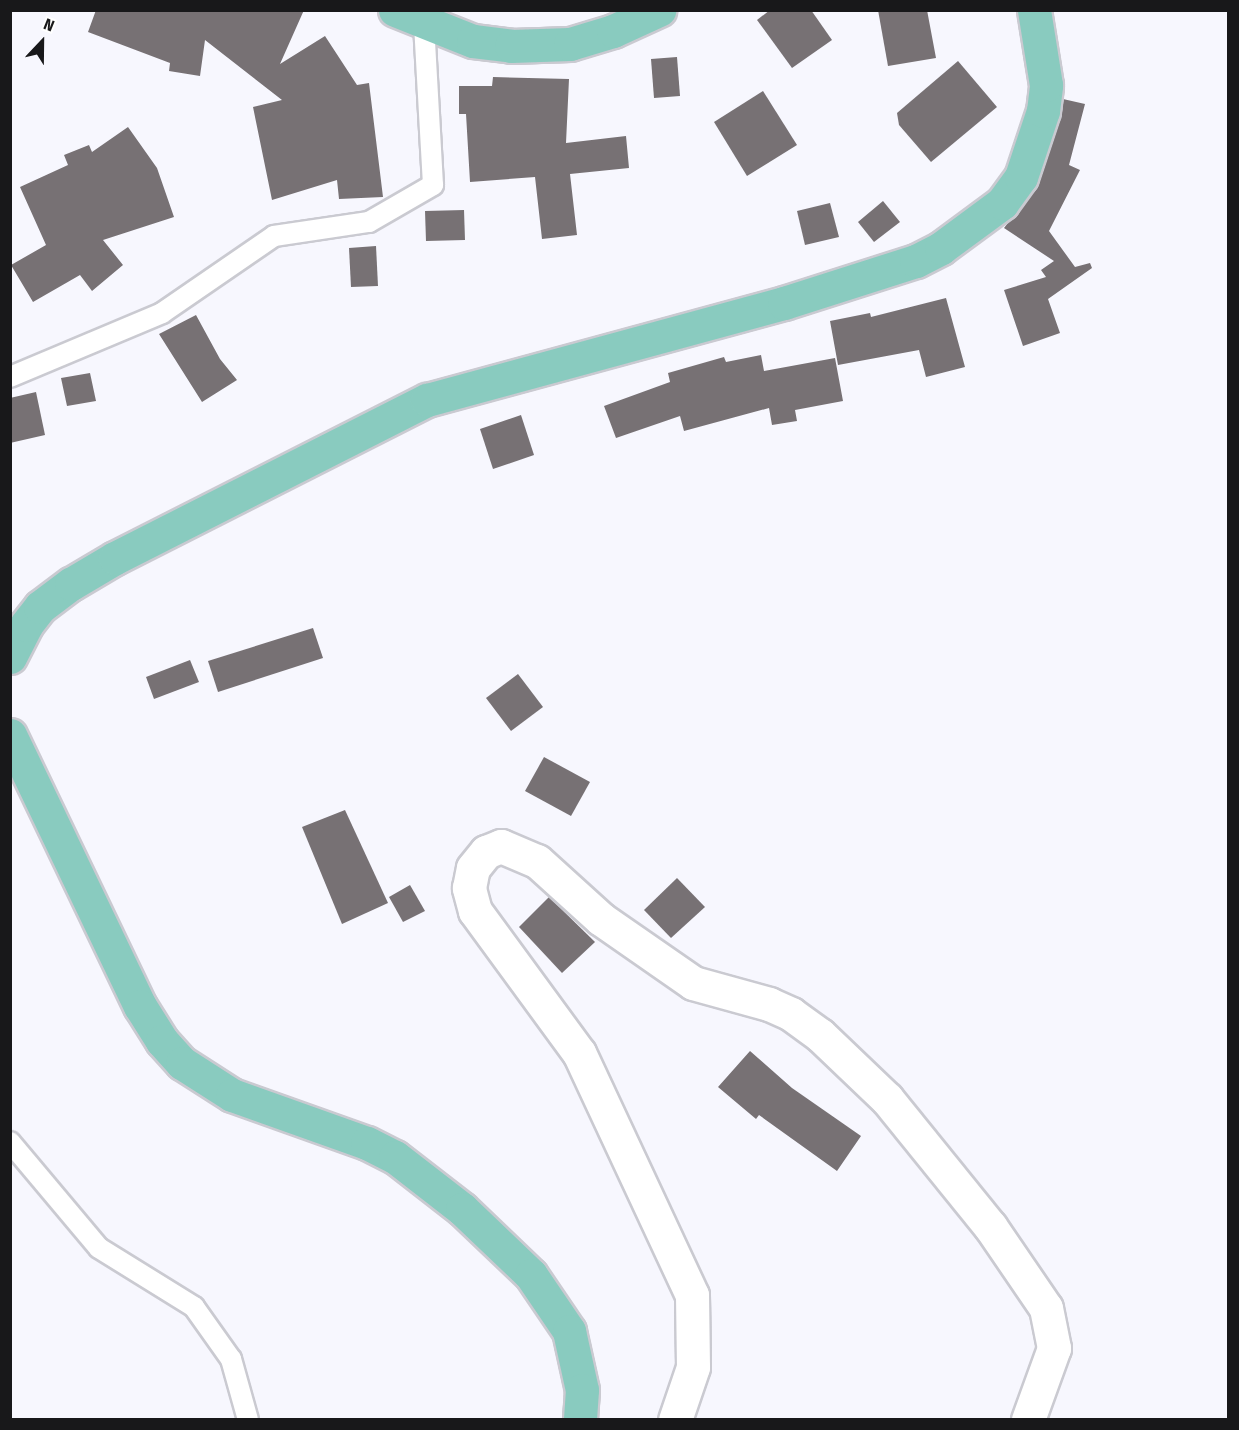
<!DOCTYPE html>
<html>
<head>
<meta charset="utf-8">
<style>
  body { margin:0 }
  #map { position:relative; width:1239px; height:1430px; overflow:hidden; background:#f7f7fe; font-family:"Fira Sans Condensed",sans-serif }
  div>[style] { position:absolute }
  .building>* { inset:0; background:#777174 }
  .roads { filter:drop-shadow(2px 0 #cacad1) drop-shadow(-2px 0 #cacad1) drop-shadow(0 2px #cacad1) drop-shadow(0 -2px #cacad1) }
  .lane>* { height:20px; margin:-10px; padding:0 10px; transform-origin:10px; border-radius:10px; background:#fff }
  .street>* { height:33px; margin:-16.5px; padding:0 16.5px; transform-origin:16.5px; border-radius:16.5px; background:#fff }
  .primary>* { height:33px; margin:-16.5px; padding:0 16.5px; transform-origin:16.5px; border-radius:16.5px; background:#89cbbf }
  span { translate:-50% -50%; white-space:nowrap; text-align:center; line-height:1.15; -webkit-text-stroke:5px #fff; paint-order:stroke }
  .frame { position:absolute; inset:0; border:12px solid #18181a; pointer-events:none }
  .north { position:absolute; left:12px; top:12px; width:60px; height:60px; -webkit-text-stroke:4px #fff; paint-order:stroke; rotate:22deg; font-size:16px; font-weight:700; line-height:24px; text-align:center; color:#18181a }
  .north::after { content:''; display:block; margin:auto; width:21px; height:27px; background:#18181a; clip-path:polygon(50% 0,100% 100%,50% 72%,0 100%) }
</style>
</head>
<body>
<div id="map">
  <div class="building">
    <i style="clip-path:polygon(96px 10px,304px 10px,280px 64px,325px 36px,357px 85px,369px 83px,383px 197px,339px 199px,337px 180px,272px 200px,253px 107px,282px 100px,205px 40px,200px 76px,169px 71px,170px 63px,88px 32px)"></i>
    <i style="clip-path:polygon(770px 10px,811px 10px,832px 40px,792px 68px,757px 20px)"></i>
    <i style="clip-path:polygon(878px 10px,927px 10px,936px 58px,888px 66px)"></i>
    <i style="clip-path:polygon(677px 57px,680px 96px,654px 98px,651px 59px)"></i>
    <i style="clip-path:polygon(958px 61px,997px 107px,931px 162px,899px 125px,897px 113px)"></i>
    <i style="clip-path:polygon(493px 77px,569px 79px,566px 143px,626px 136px,629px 168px,570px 174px,577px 235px,542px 239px,535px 177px,470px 182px,466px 114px,459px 114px,459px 86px,492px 86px)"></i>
    <i style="clip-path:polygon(763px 91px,797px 145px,747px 176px,714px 122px)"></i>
    <i style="clip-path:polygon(1063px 99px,1085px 104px,1069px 165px,1080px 170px,1049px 231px,1075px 267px,1090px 263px,1092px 268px,1048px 299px,1060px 333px,1023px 346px,1004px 290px,1046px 277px,1041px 270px,1054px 261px,1004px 228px,1039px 183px)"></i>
    <i style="clip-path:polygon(128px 127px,157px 168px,174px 217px,103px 240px,123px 265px,92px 291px,80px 275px,33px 302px,11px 265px,46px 245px,20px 187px,68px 165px,64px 155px,89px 145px,92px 152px)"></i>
    <i style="clip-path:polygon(883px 201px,900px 222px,874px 242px,858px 222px)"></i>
    <i style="clip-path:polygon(830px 203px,839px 237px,805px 245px,797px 211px)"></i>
    <i style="clip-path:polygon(464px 210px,465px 240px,426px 241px,425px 211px)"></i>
    <i style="clip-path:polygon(376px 246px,378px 286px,351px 287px,349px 248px)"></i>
    <i style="clip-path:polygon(946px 298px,965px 367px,926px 377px,919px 350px,838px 365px,830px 321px,870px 313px,871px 317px)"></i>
    <i style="clip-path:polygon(196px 315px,220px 359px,237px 380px,202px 402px,159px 334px)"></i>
    <i style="clip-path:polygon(761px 355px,764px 371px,835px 358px,843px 401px,795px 410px,797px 421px,772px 425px,769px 408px,684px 431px,680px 416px,616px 438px,604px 406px,670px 382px,668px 373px,724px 357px,726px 362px)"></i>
    <i style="clip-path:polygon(90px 373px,96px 401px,67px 406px,61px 378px)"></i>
    <i style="clip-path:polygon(36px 392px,45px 435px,10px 443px,10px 398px)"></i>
    <i style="clip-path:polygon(521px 415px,534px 455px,493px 469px,480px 429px)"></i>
    <i style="clip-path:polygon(313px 628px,323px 658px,218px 692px,208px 661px)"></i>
    <i style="clip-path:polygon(190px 660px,199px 682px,154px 699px,146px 677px)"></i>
    <i style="clip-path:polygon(518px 674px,543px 707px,511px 731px,486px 698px)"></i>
    <i style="clip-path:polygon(544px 757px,590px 782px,571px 816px,525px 791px)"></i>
    <i style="clip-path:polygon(345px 810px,388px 903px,342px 924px,302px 827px)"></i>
    <i style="clip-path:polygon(677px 878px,705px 907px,671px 938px,644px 910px)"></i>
    <i style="clip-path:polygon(410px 885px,425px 911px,403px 922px,389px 897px)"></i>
    <i style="clip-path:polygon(549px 897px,595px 942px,562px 973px,519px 927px)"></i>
    <i style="clip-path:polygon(750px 1051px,792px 1088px,861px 1136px,837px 1171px,759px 1115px,756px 1119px,718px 1087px)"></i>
  </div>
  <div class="roads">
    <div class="lane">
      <i style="left:10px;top:377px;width:165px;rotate:-22.8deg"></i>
      <i style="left:162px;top:313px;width:136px;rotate:-34.5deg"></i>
      <i style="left:274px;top:236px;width:96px;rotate:-8.4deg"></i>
      <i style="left:369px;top:222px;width:74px;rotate:-30deg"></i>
      <i style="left:433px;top:185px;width:161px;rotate:-93.2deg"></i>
      <i style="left:10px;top:1142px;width:138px;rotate:50deg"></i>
      <i style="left:99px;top:1248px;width:112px;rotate:31.8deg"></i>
      <i style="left:194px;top:1307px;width:64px;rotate:54.6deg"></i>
      <i style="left:231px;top:1359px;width:63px;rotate:74.4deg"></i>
    </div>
    <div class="street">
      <i style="left:675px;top:1420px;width:56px;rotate:-71.2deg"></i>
      <i style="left:693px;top:1367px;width:72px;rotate:-90.8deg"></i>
      <i style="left:692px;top:1295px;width:267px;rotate:-115deg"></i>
      <i style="left:579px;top:1053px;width:176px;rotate:-126.2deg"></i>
      <i style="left:475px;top:911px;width:24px;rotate:-105deg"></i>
      <i style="left:469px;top:888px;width:20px;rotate:-79deg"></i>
      <i style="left:473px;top:868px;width:21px;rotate:-51deg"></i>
      <i style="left:486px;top:852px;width:16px;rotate:-22deg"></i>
      <i style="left:501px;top:846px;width:39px;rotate:23deg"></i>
      <i style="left:537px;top:861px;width:86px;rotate:42.2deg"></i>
      <i style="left:601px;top:919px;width:112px;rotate:34.8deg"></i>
      <i style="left:693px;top:983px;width:79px;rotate:15.4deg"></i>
      <i style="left:769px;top:1004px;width:24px;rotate:24deg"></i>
      <i style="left:791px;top:1014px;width:36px;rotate:36deg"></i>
      <i style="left:820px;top:1035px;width:93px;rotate:43.7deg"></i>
      <i style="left:887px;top:1099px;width:164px;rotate:51deg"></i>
      <i style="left:990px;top:1226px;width:99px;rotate:55.7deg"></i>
      <i style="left:1046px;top:1308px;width:41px;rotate:78.7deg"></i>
      <i style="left:1054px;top:1348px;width:77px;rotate:109.9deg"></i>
    </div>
    <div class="primary">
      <i style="left:395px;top:10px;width:84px;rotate:21.7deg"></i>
      <i style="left:473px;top:41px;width:38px;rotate:7deg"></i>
      <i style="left:511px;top:46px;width:59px;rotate:-1.9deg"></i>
      <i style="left:570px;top:44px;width:45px;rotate:-16.8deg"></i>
      <i style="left:613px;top:31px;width:51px;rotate:-24.5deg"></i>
      <i style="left:10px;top:657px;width:36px;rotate:-63deg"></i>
      <i style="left:26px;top:625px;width:23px;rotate:-52deg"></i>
      <i style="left:40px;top:607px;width:39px;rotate:-37deg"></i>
      <i style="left:71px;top:584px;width:51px;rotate:-30.6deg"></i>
      <i style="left:115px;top:558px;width:350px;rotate:-26.9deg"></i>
      <i style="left:427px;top:400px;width:370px;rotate:-15.2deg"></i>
      <i style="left:784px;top:303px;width:139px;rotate:-17.7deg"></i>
      <i style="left:916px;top:261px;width:28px;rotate:-27deg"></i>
      <i style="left:941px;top:248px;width:76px;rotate:-36.4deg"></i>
      <i style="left:1002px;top:203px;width:32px;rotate:-54deg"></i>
      <i style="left:1021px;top:177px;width:70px;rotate:-71.6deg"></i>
      <i style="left:1043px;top:111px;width:26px;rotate:-83deg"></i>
      <i style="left:1046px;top:85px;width:76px;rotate:-99.1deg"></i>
      <i style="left:10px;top:735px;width:301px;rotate:64.4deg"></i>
      <i style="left:140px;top:1006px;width:41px;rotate:57.8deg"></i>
      <i style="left:162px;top:1041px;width:30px;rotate:48deg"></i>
      <i style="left:182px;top:1063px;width:59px;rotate:32.6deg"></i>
      <i style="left:232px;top:1095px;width:143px;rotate:19.6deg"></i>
      <i style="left:367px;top:1143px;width:31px;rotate:27deg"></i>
      <i style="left:395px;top:1157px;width:85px;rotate:37.8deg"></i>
      <i style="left:462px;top:1209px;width:95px;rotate:43.7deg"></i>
      <i style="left:531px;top:1275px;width:68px;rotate:55.8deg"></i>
      <i style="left:569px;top:1331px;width:60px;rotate:77.6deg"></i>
      <i style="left:582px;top:1390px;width:30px;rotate:94deg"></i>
    </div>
  </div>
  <div class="frame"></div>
  <div class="north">N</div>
</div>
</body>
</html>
